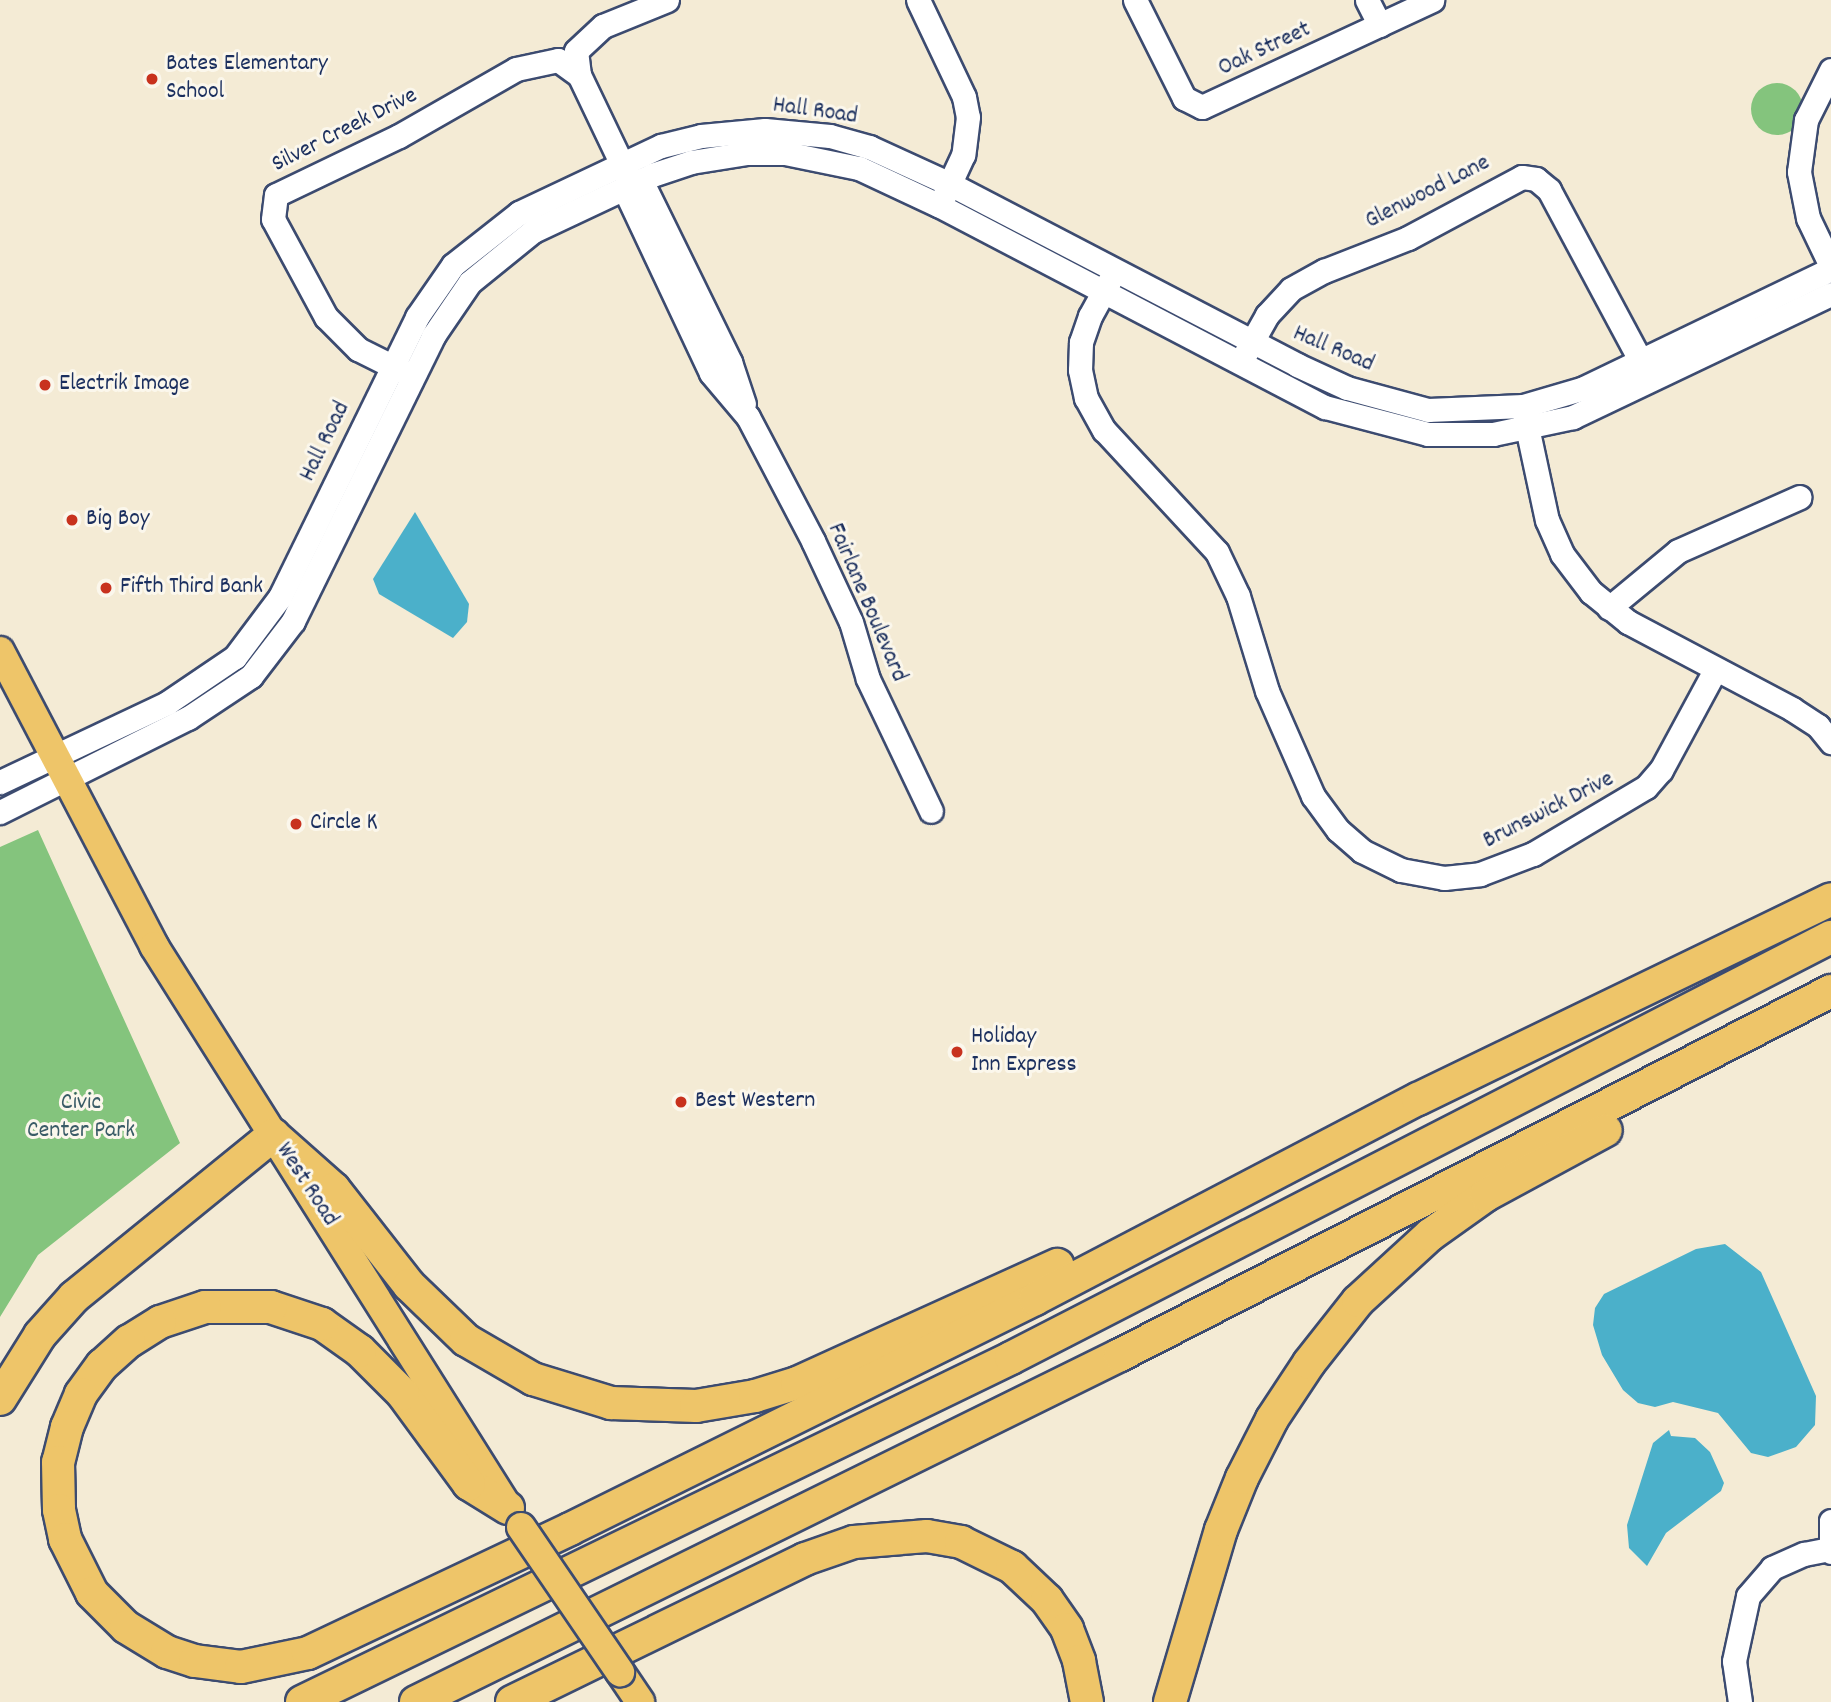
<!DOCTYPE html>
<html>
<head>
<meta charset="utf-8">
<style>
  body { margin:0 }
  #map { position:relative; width:1831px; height:1702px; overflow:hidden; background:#f4ebd5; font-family:Dekko,sans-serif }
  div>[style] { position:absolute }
  .green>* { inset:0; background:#84c47d }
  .round { border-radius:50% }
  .water>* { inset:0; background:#4bb0ca }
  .roads { filter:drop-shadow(2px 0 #3c4b70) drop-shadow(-2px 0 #3c4b70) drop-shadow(0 2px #3c4b70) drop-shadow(0 -2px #3c4b70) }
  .minor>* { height:23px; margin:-11.5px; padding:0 11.5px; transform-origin:11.5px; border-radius:11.5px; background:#fff }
  .major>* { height:28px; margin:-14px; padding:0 14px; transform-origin:14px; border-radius:14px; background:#eec569 }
  .highway>* { height:32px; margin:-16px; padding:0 16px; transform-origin:16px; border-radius:16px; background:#eec569 }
  .bridges { filter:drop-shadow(2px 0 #3c4b70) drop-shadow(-2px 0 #3c4b70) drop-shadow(0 2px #3c4b70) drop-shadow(0 -2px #3c4b70) }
  .major-bridge>* { height:28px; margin:-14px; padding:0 14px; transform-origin:14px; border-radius:14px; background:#eec569 }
  .dots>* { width:19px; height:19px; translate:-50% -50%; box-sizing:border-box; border:4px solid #fbf7ec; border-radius:50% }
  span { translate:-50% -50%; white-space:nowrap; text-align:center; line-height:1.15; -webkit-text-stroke:6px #fbf7ec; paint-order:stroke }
  .street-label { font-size:24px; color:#1b2f5e }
  .poi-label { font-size:24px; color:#1b2f5e }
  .left { translate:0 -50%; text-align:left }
  .park-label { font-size:24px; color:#3a5c67 }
</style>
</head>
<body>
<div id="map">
  <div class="green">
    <i class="round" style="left:1751px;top:83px;width:52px;height:52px"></i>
    <i style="clip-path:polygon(38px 830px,180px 1143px,38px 1255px,0 1317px,0 847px)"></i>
  </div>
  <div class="water">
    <i style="clip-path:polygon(415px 512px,469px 604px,467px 622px,453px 638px,379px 594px,373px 579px)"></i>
    <i style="clip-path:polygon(1725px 1244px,1761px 1272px,1816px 1396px,1815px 1425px,1796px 1447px,1768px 1457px,1751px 1453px,1718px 1413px,1673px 1402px,1655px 1407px,1638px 1403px,1623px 1390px,1602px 1355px,1593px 1325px,1595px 1308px,1604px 1294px,1696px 1249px)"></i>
    <i style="clip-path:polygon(1669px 1430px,1671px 1436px,1695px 1438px,1710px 1452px,1724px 1483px,1721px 1491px,1666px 1533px,1647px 1566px,1629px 1548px,1627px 1525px,1653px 1443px)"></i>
  </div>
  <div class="roads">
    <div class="minor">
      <i style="left:918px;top:0;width:107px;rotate:64.6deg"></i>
      <i style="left:964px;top:97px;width:20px;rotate:79deg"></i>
      <i style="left:968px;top:117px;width:38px;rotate:97deg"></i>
      <i style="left:963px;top:155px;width:45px;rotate:114.9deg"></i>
      <i style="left:1135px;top:0;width:110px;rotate:63.4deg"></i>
      <i style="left:1184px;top:98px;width:20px;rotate:27deg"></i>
      <i style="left:1202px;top:107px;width:254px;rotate:-24.9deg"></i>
      <i style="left:1367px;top:0;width:28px;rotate:63deg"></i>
      <i style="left:1831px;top:70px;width:56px;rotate:116.6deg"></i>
      <i style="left:1806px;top:120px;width:52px;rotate:97.7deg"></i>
      <i style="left:1799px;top:172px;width:47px;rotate:78.9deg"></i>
      <i style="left:1808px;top:218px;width:53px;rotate:64.4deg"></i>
      <i style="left:627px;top:175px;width:111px;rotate:-115.6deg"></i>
      <i style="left:579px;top:75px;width:24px;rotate:-97deg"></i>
      <i style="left:576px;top:51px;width:37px;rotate:-43deg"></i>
      <i style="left:603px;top:26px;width:69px;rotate:-22.1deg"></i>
      <i style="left:641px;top:180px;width:203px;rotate:63.9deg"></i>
      <i style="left:730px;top:362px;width:44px;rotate:71.6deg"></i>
      <i style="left:624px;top:188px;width:204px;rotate:64.8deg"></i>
      <i style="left:711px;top:373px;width:57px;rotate:49.9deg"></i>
      <i style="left:748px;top:417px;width:140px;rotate:62.3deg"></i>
      <i style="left:813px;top:541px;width:89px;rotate:64.9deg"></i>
      <i style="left:851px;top:622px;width:59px;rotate:73.4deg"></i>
      <i style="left:868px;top:679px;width:146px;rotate:64.5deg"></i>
      <i style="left:1111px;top:278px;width:43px;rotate:118.9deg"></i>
      <i style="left:1090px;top:316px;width:28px;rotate:109deg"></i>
      <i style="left:1081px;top:342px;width:28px;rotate:92deg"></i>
      <i style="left:1080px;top:370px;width:29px;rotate:78deg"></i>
      <i style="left:1086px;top:398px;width:37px;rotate:61deg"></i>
      <i style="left:1104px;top:430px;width:166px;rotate:47.2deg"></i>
      <i style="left:1217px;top:552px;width:49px;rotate:64.5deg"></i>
      <i style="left:1238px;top:596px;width:99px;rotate:73deg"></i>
      <i style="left:1267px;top:691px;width:115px;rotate:66.3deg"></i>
      <i style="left:1313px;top:796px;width:42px;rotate:53.7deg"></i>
      <i style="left:1338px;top:830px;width:32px;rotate:41deg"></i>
      <i style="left:1362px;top:851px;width:43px;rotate:26deg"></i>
      <i style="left:1401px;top:870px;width:44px;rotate:10.5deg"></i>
      <i style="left:1444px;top:878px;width:36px;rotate:-6deg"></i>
      <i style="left:1480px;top:874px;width:57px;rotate:-20.7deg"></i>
      <i style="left:1533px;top:854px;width:131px;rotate:-30.7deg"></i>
      <i style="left:1646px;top:787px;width:23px;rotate:-49deg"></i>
      <i style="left:1661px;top:770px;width:114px;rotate:-61.6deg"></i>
      <i style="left:1244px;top:356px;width:47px;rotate:-60.7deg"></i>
      <i style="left:1267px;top:315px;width:35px;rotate:-47deg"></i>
      <i style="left:1291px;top:289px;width:38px;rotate:-29deg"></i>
      <i style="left:1324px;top:271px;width:90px;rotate:-21.4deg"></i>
      <i style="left:1408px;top:238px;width:129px;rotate:-28.2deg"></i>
      <i style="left:1522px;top:177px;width:14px;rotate:8deg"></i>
      <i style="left:1536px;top:179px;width:17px;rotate:40deg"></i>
      <i style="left:1549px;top:190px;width:208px;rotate:61.8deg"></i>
      <i style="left:404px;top:372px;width:51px;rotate:-153.4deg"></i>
      <i style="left:358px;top:349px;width:45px;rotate:-135deg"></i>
      <i style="left:326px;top:317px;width:111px;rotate:-118.4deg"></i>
      <i style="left:273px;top:219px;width:24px;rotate:-83deg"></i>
      <i style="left:276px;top:195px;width:136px;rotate:-25.6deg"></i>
      <i style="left:399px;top:136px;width:135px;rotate:-29.8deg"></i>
      <i style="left:516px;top:69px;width:43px;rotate:-12.1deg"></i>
      <i style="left:558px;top:60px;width:26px;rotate:36deg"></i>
      <i style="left:1524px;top:413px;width:109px;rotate:77.9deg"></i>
      <i style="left:1547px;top:520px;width:37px;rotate:66deg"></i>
      <i style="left:1562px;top:554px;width:48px;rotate:52.7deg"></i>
      <i style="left:1591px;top:592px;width:48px;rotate:39deg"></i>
      <i style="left:1628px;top:622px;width:186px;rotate:27.9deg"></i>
      <i style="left:1792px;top:709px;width:31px;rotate:33deg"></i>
      <i style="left:1818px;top:726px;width:21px;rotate:51deg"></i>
      <i style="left:1609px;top:608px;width:89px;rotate:-39.6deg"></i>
      <i style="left:1678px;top:551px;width:133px;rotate:-23.9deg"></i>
      <i style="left:0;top:782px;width:185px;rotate:-25.3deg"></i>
      <i style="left:167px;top:703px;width:82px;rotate:-34.1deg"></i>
      <i style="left:235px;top:657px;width:75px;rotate:-53.1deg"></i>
      <i style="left:280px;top:597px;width:312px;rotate:-63.9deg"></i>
      <i style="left:417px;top:317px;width:63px;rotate:-55.3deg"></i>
      <i style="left:453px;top:265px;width:84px;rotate:-38.2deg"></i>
      <i style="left:519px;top:213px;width:157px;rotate:-25.3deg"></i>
      <i style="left:661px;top:146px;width:41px;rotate:-14deg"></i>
      <i style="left:701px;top:136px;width:64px;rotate:-5.4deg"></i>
      <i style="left:765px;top:130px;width:65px;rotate:5.3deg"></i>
      <i style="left:830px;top:136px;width:41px;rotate:15.8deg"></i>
      <i style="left:869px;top:147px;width:89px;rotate:24.6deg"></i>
      <i style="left:950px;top:184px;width:391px;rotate:27.5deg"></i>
      <i style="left:1297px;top:365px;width:55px;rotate:24.7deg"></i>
      <i style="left:1347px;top:388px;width:84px;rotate:15.2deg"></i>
      <i style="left:1428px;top:410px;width:95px;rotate:-2.4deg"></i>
      <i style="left:1523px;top:406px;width:64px;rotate:-16.4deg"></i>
      <i style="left:1584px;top:388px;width:274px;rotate:-25.7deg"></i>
      <i style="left:0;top:812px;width:210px;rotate:-26.6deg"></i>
      <i style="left:188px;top:718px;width:76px;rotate:-33.7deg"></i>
      <i style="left:251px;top:676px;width:69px;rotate:-52.6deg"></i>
      <i style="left:293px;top:621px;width:318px;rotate:-63.8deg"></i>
      <i style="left:433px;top:336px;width:65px;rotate:-55.6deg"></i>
      <i style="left:470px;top:282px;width:81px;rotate:-39deg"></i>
      <i style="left:533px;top:231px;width:132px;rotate:-25.2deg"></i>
      <i style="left:652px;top:175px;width:41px;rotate:-18.4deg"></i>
      <i style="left:691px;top:162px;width:57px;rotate:-9.1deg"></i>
      <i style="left:747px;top:153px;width:38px"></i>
      <i style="left:785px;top:153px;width:76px;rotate:11.5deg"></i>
      <i style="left:859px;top:168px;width:89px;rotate:25.1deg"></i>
      <i style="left:940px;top:206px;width:434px;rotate:27.6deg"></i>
      <i style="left:1325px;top:407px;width:106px;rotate:14.7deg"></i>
      <i style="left:1428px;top:434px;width:65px"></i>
      <i style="left:1493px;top:434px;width:82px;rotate:-12deg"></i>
      <i style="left:1573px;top:417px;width:286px;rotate:-25.5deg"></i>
      <i style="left:1831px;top:1521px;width:31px;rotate:90deg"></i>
      <i style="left:1740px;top:1702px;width:41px;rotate:-98.3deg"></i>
      <i style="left:1734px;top:1661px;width:66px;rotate:-77.8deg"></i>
      <i style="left:1748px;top:1596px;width:37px;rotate:-49deg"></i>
      <i style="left:1772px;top:1568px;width:35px;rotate:-24deg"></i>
      <i style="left:1804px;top:1554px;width:26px;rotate:-11deg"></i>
    </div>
    <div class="major">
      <i style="left:0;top:651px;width:333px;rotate:62.4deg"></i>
      <i style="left:154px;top:946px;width:666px;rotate:57.77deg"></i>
      <i style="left:620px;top:1672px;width:36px;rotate:56deg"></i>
    </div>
    <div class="highway">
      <i style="left:0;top:1399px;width:75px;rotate:-58deg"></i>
      <i style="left:40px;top:1335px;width:51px;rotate:-48.2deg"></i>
      <i style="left:74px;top:1297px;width:257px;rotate:-39.1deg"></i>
      <i style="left:273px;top:1135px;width:81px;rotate:41.5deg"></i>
      <i style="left:334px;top:1189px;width:122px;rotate:52deg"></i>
      <i style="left:409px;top:1285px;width:79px;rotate:44deg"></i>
      <i style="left:466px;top:1340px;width:78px;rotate:30.2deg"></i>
      <i style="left:533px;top:1379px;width:82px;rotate:17.1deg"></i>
      <i style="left:611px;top:1403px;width:85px;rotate:2deg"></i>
      <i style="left:696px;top:1406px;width:60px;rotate:-9.6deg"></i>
      <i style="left:755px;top:1396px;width:44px;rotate:-17.2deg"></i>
      <i style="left:797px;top:1383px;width:286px;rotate:-24.4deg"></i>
      <i style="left:508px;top:1508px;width:46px;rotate:-148.4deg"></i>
      <i style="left:469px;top:1484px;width:112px;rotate:-126.3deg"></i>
      <i style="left:403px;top:1394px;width:61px;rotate:-135deg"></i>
      <i style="left:360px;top:1351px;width:47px;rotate:-144.6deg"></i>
      <i style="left:322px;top:1324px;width:54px;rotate:-161.6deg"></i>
      <i style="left:271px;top:1307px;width:66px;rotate:180deg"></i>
      <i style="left:205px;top:1307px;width:47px;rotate:161.6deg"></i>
      <i style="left:160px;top:1322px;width:36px;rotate:148deg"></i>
      <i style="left:129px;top:1341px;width:36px;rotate:138deg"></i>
      <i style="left:102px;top:1365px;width:36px;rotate:126deg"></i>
      <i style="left:81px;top:1394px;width:36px;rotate:113deg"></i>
      <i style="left:67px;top:1427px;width:36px;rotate:104deg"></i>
      <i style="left:58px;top:1462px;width:48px;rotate:88.8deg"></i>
      <i style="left:59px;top:1510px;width:30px;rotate:78deg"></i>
      <i style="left:65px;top:1539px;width:60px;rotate:63.4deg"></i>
      <i style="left:92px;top:1593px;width:48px;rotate:45deg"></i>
      <i style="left:126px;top:1627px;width:48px;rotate:31.4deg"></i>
      <i style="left:167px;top:1652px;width:29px;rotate:18deg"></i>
      <i style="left:195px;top:1661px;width:46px;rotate:7.4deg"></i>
      <i style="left:241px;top:1667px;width:68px;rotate:-11.8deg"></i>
      <i style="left:308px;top:1653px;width:290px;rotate:-25.3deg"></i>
      <i style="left:570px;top:1529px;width:519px;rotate:-26.32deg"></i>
      <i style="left:1035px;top:1299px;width:432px;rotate:-27.6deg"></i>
      <i style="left:1418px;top:1099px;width:459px;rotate:-25.8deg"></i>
      <i style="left:302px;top:1702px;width:788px;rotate:-25.88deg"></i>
      <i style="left:1011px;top:1358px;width:922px;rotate:-27.18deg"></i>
      <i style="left:416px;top:1702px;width:785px;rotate:-26.24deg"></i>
      <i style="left:1120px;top:1355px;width:799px;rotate:-27.11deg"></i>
      <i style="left:512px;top:1702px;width:326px;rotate:-26deg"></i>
      <i style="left:805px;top:1559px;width:52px;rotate:-19.1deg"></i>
      <i style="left:854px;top:1542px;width:73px;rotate:-4.7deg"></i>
      <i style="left:927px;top:1536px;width:35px;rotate:10deg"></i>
      <i style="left:961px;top:1542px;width:57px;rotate:26.1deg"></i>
      <i style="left:1012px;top:1567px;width:48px;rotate:43.3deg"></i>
      <i style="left:1047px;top:1600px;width:35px;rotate:55deg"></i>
      <i style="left:1067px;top:1629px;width:34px;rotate:69deg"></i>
      <i style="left:1079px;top:1661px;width:42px;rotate:79deg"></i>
      <i style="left:1170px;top:1702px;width:179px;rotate:-73.5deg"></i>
      <i style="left:1221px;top:1530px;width:56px;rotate:-68deg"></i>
      <i style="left:1242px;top:1478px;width:66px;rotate:-63deg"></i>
      <i style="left:1272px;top:1419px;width:67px;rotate:-56.5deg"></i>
      <i style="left:1309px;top:1363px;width:79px;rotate:-51.7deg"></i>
      <i style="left:1358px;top:1301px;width:98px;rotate:-42.5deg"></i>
      <i style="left:1430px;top:1235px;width:69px;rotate:-35.5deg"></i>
      <i style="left:1486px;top:1195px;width:136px;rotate:-28.4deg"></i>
    </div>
  </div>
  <div class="bridges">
    <div class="major-bridge">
      <i style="left:521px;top:1527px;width:176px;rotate:55.7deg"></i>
    </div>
  </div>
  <div class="dots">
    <i style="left:152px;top:79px;background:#c8321e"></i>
    <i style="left:45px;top:385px;background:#c8321e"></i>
    <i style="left:72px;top:520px;background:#c8321e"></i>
    <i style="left:106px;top:588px;background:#c8321e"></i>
    <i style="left:296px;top:824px;background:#c8321e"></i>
    <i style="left:957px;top:1052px;background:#c8321e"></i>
    <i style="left:681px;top:1102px;background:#c8321e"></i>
  </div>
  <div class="street-label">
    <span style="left:1265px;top:50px;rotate:-25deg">Oak Street</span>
    <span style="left:815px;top:112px;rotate:8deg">Hall Road</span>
    <span style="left:345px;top:131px;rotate:-27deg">Silver Creek Drive</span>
    <span style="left:1428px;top:193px;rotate:-27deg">Glenwood Lane</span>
    <span style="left:1333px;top:350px;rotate:23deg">Hall Road</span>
    <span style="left:326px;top:442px;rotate:-64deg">Hall Road</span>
    <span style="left:866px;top:603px;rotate:67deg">Fairlane Boulevard</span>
    <span style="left:1549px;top:811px;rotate:-27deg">Brunswick Drive</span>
    <span style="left:306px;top:1185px;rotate:57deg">West Road</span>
  </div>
  <div class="poi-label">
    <span class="left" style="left:166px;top:79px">Bates Elementary<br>School</span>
    <span class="left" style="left:59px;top:385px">Electrik Image</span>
    <span class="left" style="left:86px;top:520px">Big Boy</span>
    <span class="left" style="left:120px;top:588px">Fifth Third Bank</span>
    <span class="left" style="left:310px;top:824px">Circle K</span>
    <span class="left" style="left:971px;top:1052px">Holiday<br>Inn Express</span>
    <span class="left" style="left:695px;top:1102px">Best Western</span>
  </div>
  <div class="park-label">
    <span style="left:81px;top:1118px">Civic<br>Center Park</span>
  </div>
</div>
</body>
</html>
